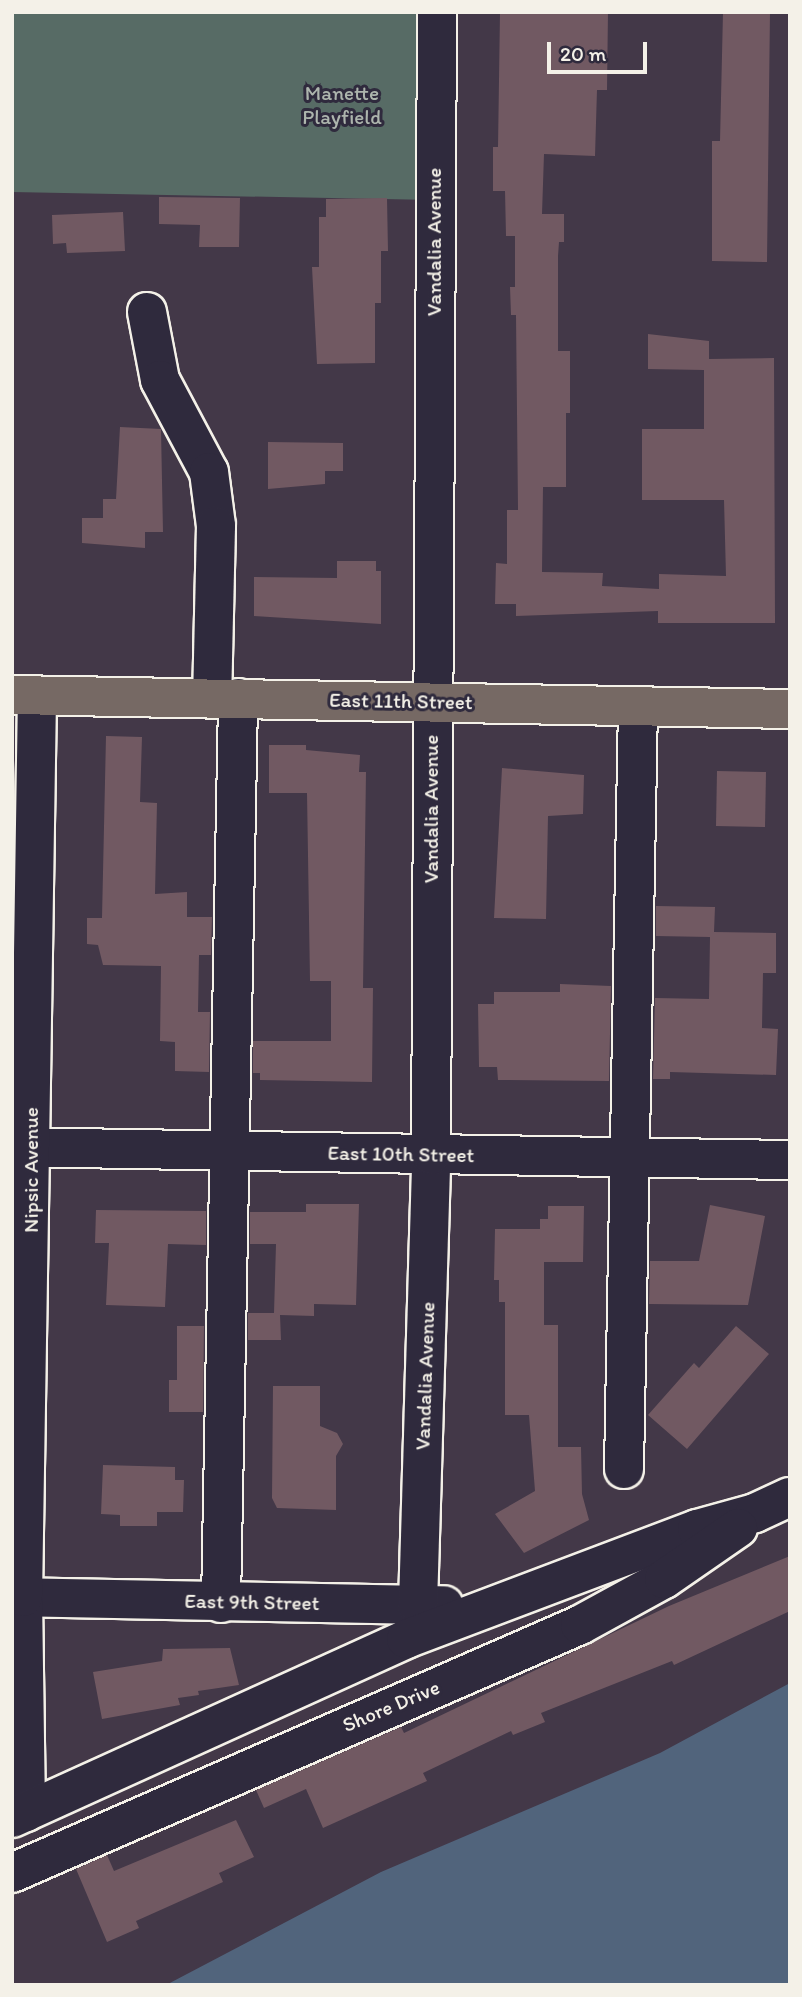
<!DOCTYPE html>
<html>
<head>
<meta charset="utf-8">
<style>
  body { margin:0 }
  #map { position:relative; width:802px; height:1997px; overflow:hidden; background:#433848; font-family:Itim,sans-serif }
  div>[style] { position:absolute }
  .green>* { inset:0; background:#576b65 }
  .water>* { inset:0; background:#51647c }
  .building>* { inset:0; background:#715962 }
  .roads { filter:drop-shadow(2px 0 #f4f1e8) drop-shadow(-2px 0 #f4f1e8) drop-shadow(0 2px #f4f1e8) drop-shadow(0 -2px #f4f1e8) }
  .minor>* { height:38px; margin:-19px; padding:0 19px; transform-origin:19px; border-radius:19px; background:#2f2a3d }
  .major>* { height:38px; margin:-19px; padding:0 19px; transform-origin:19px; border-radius:19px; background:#766964 }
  span { translate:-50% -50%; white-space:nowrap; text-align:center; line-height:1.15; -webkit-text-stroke:6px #2f2a3d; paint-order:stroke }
  .park-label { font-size:21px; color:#adb5ad }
  .street-label { font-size:21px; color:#f4f1e8 }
  .frame { position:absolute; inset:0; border:14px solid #f4f1e8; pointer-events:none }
  .scale { position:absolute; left:547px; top:42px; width:100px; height:32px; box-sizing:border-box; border:4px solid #f4f1e8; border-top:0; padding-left:9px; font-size:21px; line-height:24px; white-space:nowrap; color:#f4f1e8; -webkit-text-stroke:5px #2f2a3d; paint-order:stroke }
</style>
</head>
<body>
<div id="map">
  <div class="green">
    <i style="clip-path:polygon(12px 12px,437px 12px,434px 200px,12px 192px)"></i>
  </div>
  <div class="water">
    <i style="clip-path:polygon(790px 1683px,790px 1985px,166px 1985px,381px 1872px,660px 1753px)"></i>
  </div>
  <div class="building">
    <i style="clip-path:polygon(500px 12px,608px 12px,607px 90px,597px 90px,595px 156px,544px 154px,542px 214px,564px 214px,564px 242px,559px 242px,558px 256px,558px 351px,570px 351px,570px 413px,566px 413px,566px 487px,543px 487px,542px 572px,603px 573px,602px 586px,659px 589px,659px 574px,726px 576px,724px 500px,642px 500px,642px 429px,704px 429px,704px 370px,648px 369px,648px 334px,709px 341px,709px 359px,774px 358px,775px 623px,658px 623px,658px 611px,516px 616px,516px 604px,495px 604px,496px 563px,507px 564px,507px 510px,518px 510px,516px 315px,511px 315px,510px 287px,515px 287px,515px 236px,506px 236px,505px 191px,493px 191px,493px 147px,498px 147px)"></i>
    <i style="clip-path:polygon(723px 12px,770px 12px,767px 262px,712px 261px,712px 141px,720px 141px)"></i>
    <i style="clip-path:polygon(159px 197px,240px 198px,239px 247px,199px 247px,200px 225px,159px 224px)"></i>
    <i style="clip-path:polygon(387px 198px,388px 251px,381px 251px,381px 303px,375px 303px,375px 363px,317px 364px,312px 267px,319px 267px,319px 217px,326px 217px,326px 199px)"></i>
    <i style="clip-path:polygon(123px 212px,125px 251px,67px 253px,66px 243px,53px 244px,52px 215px)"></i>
    <i style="clip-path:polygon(120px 427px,161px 429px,163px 532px,145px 532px,145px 548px,82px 543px,82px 518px,103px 518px,103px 499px,116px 499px)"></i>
    <i style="clip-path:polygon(268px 442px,343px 443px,343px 471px,325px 471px,325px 484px,268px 489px)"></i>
    <i style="clip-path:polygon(337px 561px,376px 561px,376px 571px,381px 571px,381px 624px,254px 616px,254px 577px,337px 578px)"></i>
    <i style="clip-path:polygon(106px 736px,142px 737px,140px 802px,157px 803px,155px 894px,187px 892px,187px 917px,212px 917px,211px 955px,199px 955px,198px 1012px,210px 1012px,209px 1072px,175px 1071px,175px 1042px,160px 1041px,161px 966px,103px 965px,98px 945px,87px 944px,87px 918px,102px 918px)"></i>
    <i style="clip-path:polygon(269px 745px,306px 745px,306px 750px,360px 755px,359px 772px,366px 772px,363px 988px,373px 988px,372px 1082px,260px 1080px,260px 1073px,253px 1073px,253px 1041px,331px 1041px,331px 981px,310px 981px,307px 793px,269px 793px)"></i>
    <i style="clip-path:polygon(502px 768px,584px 775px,583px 814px,548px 816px,546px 919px,494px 918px)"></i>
    <i style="clip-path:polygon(717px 771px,766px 772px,765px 827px,716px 826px)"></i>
    <i style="clip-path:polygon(656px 906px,715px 907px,714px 932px,776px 933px,776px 973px,763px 973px,762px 1028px,778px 1029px,776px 1075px,670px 1072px,670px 1079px,653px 1079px,655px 998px,709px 999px,710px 937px,656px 936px)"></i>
    <i style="clip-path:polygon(560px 984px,611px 986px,609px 1081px,498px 1080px,497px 1067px,479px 1067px,478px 1004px,494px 1004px,494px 992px,560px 992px)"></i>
    <i style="clip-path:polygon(306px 1204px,359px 1204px,356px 1305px,314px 1304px,314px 1316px,280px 1315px,281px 1340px,248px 1340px,248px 1313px,274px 1313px,276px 1244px,250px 1244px,250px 1212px,306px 1212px)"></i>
    <i style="clip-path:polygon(710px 1205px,765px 1216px,748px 1305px,649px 1304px,650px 1261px,699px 1261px)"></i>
    <i style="clip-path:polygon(548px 1206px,584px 1206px,583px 1262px,544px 1262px,544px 1325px,558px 1325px,558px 1447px,581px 1447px,582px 1494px,589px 1520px,524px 1553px,495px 1514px,535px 1491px,529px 1415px,505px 1415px,505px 1302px,499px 1302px,499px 1280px,494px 1280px,495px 1229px,540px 1229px,540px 1219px,548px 1219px)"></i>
    <i style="clip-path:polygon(96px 1210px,206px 1211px,206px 1245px,168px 1244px,165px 1307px,106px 1305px,109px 1243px,95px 1243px)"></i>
    <i style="clip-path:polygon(177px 1326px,204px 1326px,203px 1412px,169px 1412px,169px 1380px,177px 1380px)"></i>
    <i style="clip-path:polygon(736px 1326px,769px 1354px,687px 1449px,648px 1415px,694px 1363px,699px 1368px)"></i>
    <i style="clip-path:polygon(273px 1386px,320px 1386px,320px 1426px,337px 1433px,343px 1444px,336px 1456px,336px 1510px,277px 1508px,272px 1498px)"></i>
    <i style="clip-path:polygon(103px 1465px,175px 1467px,175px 1480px,184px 1480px,183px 1512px,157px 1512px,157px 1526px,120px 1526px,120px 1515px,101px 1514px)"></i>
    <i style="clip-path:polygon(790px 1556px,790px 1611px,674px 1665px,672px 1661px,541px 1713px,545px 1722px,513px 1735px,511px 1731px,423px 1773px,427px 1781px,323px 1828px,306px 1789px,264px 1808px,256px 1790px,401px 1727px,404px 1733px,669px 1606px)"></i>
    <i style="clip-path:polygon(230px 1648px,239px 1685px,198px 1691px,199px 1695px,178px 1698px,180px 1705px,102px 1719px,93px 1672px,162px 1661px,163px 1649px)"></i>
    <i style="clip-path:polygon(236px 1820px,254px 1857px,219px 1873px,223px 1882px,136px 1921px,139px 1928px,107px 1942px,76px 1869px,107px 1855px,114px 1871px)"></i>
  </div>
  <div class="roads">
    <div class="minor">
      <i style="left:147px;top:312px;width:69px;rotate:79.2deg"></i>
      <i style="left:160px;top:380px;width:104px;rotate:62deg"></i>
      <i style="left:209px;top:472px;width:54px;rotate:82.6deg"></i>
      <i style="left:216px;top:526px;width:172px;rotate:91.3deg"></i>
      <i style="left:12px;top:1147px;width:778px;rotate:0.96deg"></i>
      <i style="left:624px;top:1469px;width:763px;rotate:-88.95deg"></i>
      <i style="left:12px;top:1597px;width:432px;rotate:1.1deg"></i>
      <i style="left:221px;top:1603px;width:905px;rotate:-88.92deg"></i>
      <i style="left:418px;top:1605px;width:450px;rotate:-88.3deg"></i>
      <i style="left:431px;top:1155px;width:1143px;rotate:-89.7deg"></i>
      <i style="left:26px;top:1812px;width:215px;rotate:-90.8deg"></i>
      <i style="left:23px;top:1597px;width:901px;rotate:-89.11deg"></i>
      <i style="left:12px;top:1818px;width:433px;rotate:-24.4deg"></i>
      <i style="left:406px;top:1639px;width:311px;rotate:-20.7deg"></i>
      <i style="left:697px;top:1529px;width:60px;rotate:-15.4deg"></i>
      <i style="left:755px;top:1513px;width:38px;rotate:-25deg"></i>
      <i style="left:12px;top:1873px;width:620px;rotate:-23.59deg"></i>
      <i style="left:580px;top:1625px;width:96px;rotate:-28.7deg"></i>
      <i style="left:664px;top:1579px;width:90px;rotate:-34.6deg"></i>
    </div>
    <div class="major">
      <i style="left:12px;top:695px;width:778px;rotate:1.03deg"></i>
    </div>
  </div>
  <div class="park-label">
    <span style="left:342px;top:105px">Manette<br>Playfield</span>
  </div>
  <div class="street-label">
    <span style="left:434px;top:242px;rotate:-90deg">Vandalia Avenue</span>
    <span style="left:401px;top:701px;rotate:1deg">East 11th Street</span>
    <span style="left:431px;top:809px;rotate:-90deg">Vandalia Avenue</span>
    <span style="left:401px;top:1154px;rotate:1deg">East 10th Street</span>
    <span style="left:31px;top:1170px;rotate:-90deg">Nipsic Avenue</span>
    <span style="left:425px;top:1376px;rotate:-88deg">Vandalia Avenue</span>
    <span style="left:252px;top:1602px;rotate:1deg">East 9th Street</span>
    <span style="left:391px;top:1706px;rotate:-23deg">Shore Drive</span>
  </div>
  <div class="frame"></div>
  <div class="scale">20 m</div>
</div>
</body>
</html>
